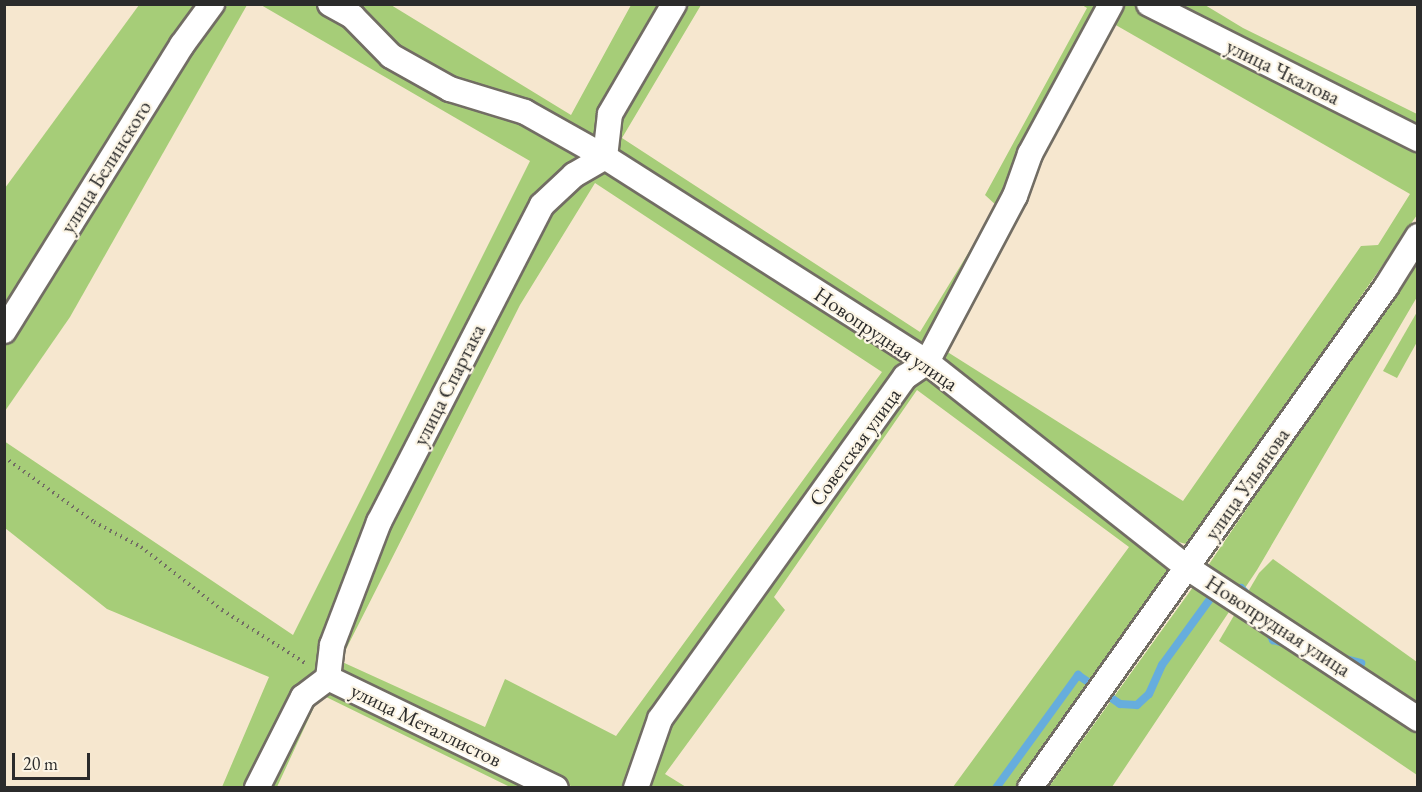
<!DOCTYPE html>
<html>
<head>
<meta charset="utf-8">
<style>
  body { margin:0 }
  #map { position:relative; width:1422px; height:792px; overflow:hidden; background:#f6e7cf; font-family:"EB Garamond",serif }
  div>[style] { position:absolute }
  .green>* { inset:0; background:#a6cd78 }
  .stream>* { height:8px; margin:-4px; padding:0 4px; transform-origin:4px; border-radius:4px; background:#66addd }
  .path>* { height:4px; margin-top:-2px; transform-origin:0; background:repeating-linear-gradient(90deg,#726d64 0 1.5px,transparent 0 6px) }
  .roads { filter:drop-shadow(2px 0 #726d64) drop-shadow(-2px 0 #726d64) drop-shadow(0 2px #726d64) drop-shadow(0 -2px #726d64) }
  .street>* { height:24px; margin:-12px; padding:0 12px; transform-origin:12px; border-radius:12px; background:#fff }
  span { translate:-50% -50%; white-space:nowrap; text-align:center; line-height:1.15; -webkit-text-stroke:4.5px #fcf5e5; paint-order:stroke }
  .street-label { font-size:21px; color:#2b2b2b }
  .frame { position:absolute; inset:0; border:6px solid #2b2b2b; pointer-events:none }
  .scale { position:absolute; left:12px; top:753px; width:78px; height:27px; box-sizing:border-box; border:3px solid #2b2b2b; border-top:0; padding-left:8px; font-size:18px; line-height:21px; white-space:nowrap; color:#2b2b2b; -webkit-text-stroke:4px #fcf5e5; paint-order:stroke }
</style>
</head>
<body>
<div id="map">
  <div class="green">
    <i style="clip-path:polygon(139px 5px,202px 5px,5px 320px,5px 188px)"></i>
    <i style="clip-path:polygon(223px 5px,247px 5px,70px 317px,5px 411px,5px 342px,185px 54px)"></i>
    <i style="clip-path:polygon(261px 5px,314px 5px,521px 120px,594px 156px,538px 200px,323px 666px,250px 787px,222px 787px,269px 677px,107px 609px,5px 528px,4px 441px,293px 635px,530px 161px)"></i>
    <i style="clip-path:polygon(347px 5px,391px 5px,571px 115px,631px 5px,664px 5px,597px 143px,452px 79px,397px 49px)"></i>
    <i style="clip-path:polygon(683px 5px,701px 5px,622px 138px,920px 332px,997px 206px,985px 195px,1087px 8px,1082px 5px,1102px 5px,923px 350px,614px 152px,616px 121px)"></i>
    <i style="clip-path:polygon(1117px 5px,1135px 5px,1417px 149px,1417px 215px,1190px 545px,1171px 540px,936px 360px,938px 346px,1183px 501px,1361px 246px,1378px 245px,1410px 194px,1114px 24px)"></i>
    <i style="clip-path:polygon(1168px 5px,1205px 5px,1243px 28px,1417px 114px,1417px 131px)"></i>
    <i style="clip-path:polygon(evenodd,604px 164px,915px 362px,654px 717px,630px 787px,573px 787px,336px 675px,336px 647px,383px 526px,546px 210px,604px 164px,595px 183px,882px 372px,616px 736px,505px 679px,485px 727px,340px 661px,520px 305px,595px 183px)"></i>
    <i style="clip-path:polygon(1417px 258px,1417px 297px,1257px 570px,1112px 787px,1048px 788px,1201px 576px)"></i>
    <i style="clip-path:polygon(1417px 312px,1417px 342px,1397px 378px,1383px 371px)"></i>
    <i style="clip-path:polygon(929px 370px,1161px 557px,1169px 575px,1017px 787px,953px 787px,1129px 547px,917px 390px,774px 597px,785px 610px,665px 774px,686px 787px,643px 788px,664px 722px,909px 381px)"></i>
    <i style="clip-path:polygon(1273px 559px,1417px 662px,1417px 775px,1219px 641px,1259px 573px)"></i>
    <i style="clip-path:polygon(328px 684px,543px 787px,510px 787px,320px 694px,277px 787px,263px 788px,308px 697px)"></i>
  </div>
  <div class="stream">
    <i style="left:1231px;top:590px;width:10px;rotate:-11deg"></i>
    <i style="left:1241px;top:588px;width:17px;rotate:45deg"></i>
    <i style="left:1267px;top:629px;width:13px;rotate:61deg"></i>
    <i style="left:1273px;top:640px;width:15px;rotate:16deg"></i>
    <i style="left:1342px;top:658px;width:20px;rotate:15deg"></i>
    <i style="left:996px;top:788px;width:140px;rotate:-54deg"></i>
    <i style="left:1078px;top:675px;width:51px;rotate:34.6deg"></i>
    <i style="left:1120px;top:704px;width:17px;rotate:3deg"></i>
    <i style="left:1137px;top:705px;width:16px;rotate:-43deg"></i>
    <i style="left:1149px;top:694px;width:32px;rotate:-66deg"></i>
    <i style="left:1162px;top:665px;width:87px;rotate:-53.9deg"></i>
    <i style="left:1213px;top:595px;width:7px;rotate:-16deg"></i>
  </div>
  <div class="path">
    <i style="left:4px;top:457px;width:111px;rotate:35.8deg"></i>
    <i style="left:94px;top:522px;width:53px;rotate:28deg"></i>
    <i style="left:141px;top:547px;width:103px;rotate:37.9deg"></i>
    <i style="left:222px;top:610px;width:98px;rotate:32.6deg"></i>
  </div>
  <div class="roads">
    <div class="street">
      <i style="left:330px;top:4px;width:26px;rotate:29deg"></i>
      <i style="left:353px;top:17px;width:54px;rotate:45.7deg"></i>
      <i style="left:391px;top:56px;width:68px;rotate:29.2deg"></i>
      <i style="left:450px;top:89px;width:78px;rotate:17deg"></i>
      <i style="left:525px;top:112px;width:92px;rotate:29.4deg"></i>
      <i style="left:605px;top:157px;width:382px;rotate:32.5deg"></i>
      <i style="left:927px;top:362px;width:333px;rotate:38.3deg"></i>
      <i style="left:1188px;top:568px;width:275px;rotate:33.3deg"></i>
      <i style="left:1149px;top:4px;width:301px;rotate:26.7deg"></i>
      <i style="left:4px;top:331px;width:337px;rotate:-58.1deg"></i>
      <i style="left:182px;top:45px;width:51px;rotate:-53.8deg"></i>
      <i style="left:328px;top:678px;width:253px;rotate:25.8deg"></i>
      <i style="left:257px;top:788px;width:102px;rotate:-63.2deg"></i>
      <i style="left:303px;top:697px;width:31px;rotate:-37deg"></i>
      <i style="left:328px;top:678px;width:33px;rotate:-83deg"></i>
      <i style="left:332px;top:645px;width:132px;rotate:-69.1deg"></i>
      <i style="left:379px;top:522px;width:356px;rotate:-62.8deg"></i>
      <i style="left:542px;top:205px;width:44px;rotate:-43.2deg"></i>
      <i style="left:574px;top:175px;width:36px;rotate:-30deg"></i>
      <i style="left:605px;top:157px;width:43px;rotate:-83.4deg"></i>
      <i style="left:610px;top:114px;width:127px;rotate:-59.8deg"></i>
      <i style="left:636px;top:788px;width:73px;rotate:-70.8deg"></i>
      <i style="left:660px;top:719px;width:421px;rotate:-54.4deg"></i>
      <i style="left:905px;top:377px;width:27px;rotate:-34deg"></i>
      <i style="left:927px;top:362px;width:188px;rotate:-62.1deg"></i>
      <i style="left:1015px;top:196px;width:45px;rotate:-70.3deg"></i>
      <i style="left:1030px;top:154px;width:170px;rotate:-61.6deg"></i>
      <i style="left:1030px;top:788px;width:615px;rotate:-54.6deg"></i>
      <i style="left:1386px;top:287px;width:60px;rotate:-57.9deg"></i>
    </div>
  </div>
  <div class="street-label">
    <span style="left:1283px;top:72px;rotate:26deg">улица Чкалова</span>
    <span style="left:106px;top:167px;rotate:-58deg">улица Белинского</span>
    <span style="left:886px;top:339px;rotate:34deg">Новопрудная улица</span>
    <span style="left:449px;top:385px;rotate:-63deg">улица Спартака</span>
    <span style="left:855px;top:447px;rotate:-54deg">Советская улица</span>
    <span style="left:1247px;top:484px;rotate:-55deg">улица Ульянова</span>
    <span style="left:1278px;top:626px;rotate:33deg">Новопрудная улица</span>
    <span style="left:426px;top:725px;rotate:26deg">улица Металлистов</span>
  </div>
  <div class="frame"></div>
  <div class="scale">20 m</div>
</div>
</body>
</html>
